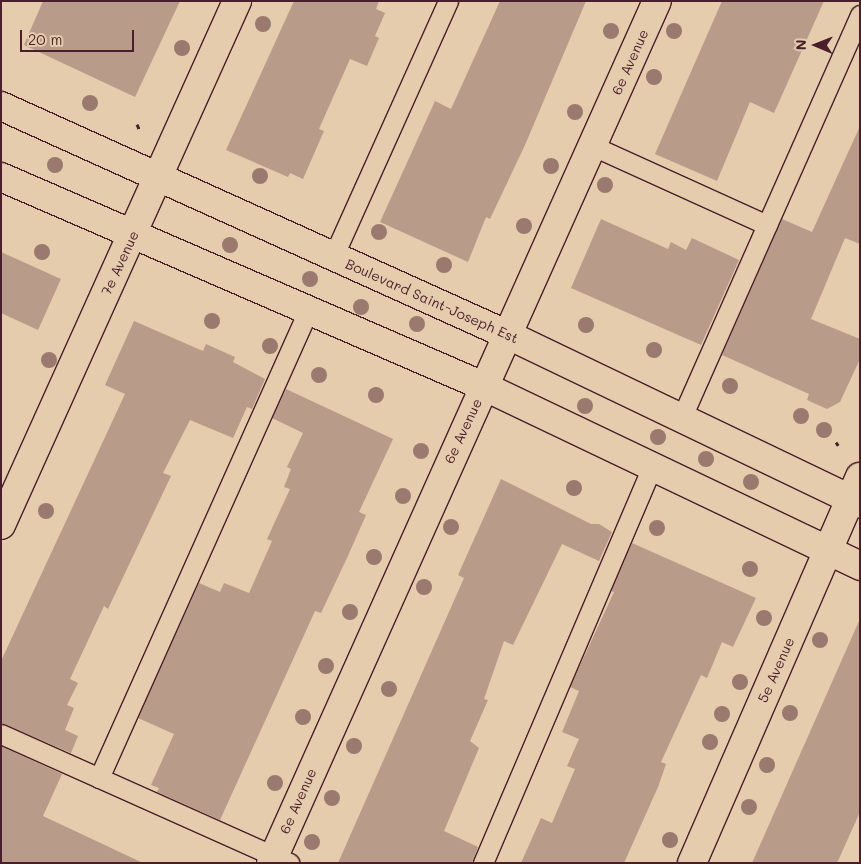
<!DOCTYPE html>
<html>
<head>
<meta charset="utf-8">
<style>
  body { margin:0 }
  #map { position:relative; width:861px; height:864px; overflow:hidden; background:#e4ccad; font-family:Mali,sans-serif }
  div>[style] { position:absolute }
  .building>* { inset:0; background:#b99b89 }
  .path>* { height:3px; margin-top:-1.5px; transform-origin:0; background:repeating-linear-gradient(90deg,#4a1f2b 0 5px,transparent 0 9px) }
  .roads { filter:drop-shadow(1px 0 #4a1f2b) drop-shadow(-1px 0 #4a1f2b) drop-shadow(0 1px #4a1f2b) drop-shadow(0 -1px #4a1f2b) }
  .lane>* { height:19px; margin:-9.5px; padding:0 9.5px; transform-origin:9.5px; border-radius:9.5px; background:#e4ccad }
  .street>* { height:28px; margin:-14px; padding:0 14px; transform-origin:14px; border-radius:14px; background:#e4ccad }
  .secondary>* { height:28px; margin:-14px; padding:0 14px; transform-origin:14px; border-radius:14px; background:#e4ccad }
  .trees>* { width:16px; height:16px; margin:-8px; border-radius:50%; background:#9a796e }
  span { translate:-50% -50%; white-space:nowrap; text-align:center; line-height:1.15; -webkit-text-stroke:4px #e4ccad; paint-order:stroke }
  .street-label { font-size:14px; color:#4a1f2b }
  .frame { position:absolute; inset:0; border:2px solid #4a1f2b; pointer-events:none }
  .north { position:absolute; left:791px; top:20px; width:50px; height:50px; -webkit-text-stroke:4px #e4ccad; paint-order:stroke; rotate:271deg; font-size:14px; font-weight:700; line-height:20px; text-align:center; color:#4a1f2b }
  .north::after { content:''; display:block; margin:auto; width:18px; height:22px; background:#4a1f2b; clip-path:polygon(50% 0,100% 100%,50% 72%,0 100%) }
  .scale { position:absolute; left:20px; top:30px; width:114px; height:22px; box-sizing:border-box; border:2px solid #4a1f2b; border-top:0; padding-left:6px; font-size:15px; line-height:18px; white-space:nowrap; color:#4a1f2b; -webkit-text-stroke:4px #e4ccad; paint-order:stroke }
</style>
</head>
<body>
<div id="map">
  <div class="building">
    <i style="clip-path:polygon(43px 1px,180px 1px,135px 97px,24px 45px)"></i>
    <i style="clip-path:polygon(294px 1px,379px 1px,376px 9px,385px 13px,375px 36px,379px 38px,367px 66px,350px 59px,319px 129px,324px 131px,303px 179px,290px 173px,288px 177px,226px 150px)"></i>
    <i style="clip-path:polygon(500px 1px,586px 1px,525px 145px,490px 219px,486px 217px,468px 262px,380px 222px,435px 101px,451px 109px)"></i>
    <i style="clip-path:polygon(722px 1px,824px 1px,774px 113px,750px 102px,717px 181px,655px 154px)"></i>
    <i style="clip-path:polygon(860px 126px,860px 244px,845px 238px,811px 319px,860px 339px,860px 359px,840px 402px,827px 409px,807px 400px,809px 394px,722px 355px,782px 219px,812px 232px)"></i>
    <i style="clip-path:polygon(601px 219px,668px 249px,671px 242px,686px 250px,692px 238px,739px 260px,701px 345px,571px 288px)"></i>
    <i style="clip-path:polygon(1px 252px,61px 279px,38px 330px,1px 313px)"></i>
    <i style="clip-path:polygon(134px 321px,203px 351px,206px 344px,235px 357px,233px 362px,265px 379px,252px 409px,247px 407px,233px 438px,190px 420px,163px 473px,171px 476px,108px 609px,104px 606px,70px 679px,78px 683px,67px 705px,74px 708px,65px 730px,78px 736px,71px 753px,1px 723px,1px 661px,125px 394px,105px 385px)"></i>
    <i style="clip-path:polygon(286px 389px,393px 439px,359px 512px,366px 515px,347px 558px,321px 613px,315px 611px,220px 820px,157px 792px,159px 788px,151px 785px,174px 734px,138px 718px,199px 583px,220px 592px,224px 583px,249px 593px,272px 541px,267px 539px,290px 489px,284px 487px,291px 469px,287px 467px,303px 433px,272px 418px)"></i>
    <i style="clip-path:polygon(501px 479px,591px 524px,599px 524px,612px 532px,599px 561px,562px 544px,513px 645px,504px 641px,484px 699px,488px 700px,470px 741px,479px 748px,444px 831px,478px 847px,472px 863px,338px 863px,464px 578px,458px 575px)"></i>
    <i style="clip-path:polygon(632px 543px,756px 598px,733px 647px,722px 642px,707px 678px,701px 675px,661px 762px,666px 764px,658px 787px,624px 863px,521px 863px,541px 818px,552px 823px,575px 769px,567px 766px,579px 739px,562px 732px,579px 691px,570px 687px,614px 592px,611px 591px)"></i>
    <i style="clip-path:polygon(859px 621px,860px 812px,837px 863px,752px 863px)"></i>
    <i style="clip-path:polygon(1px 746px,62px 774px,43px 816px,143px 863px,1px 863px)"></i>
  </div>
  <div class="path">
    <i style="left:137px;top:124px;width:8px;rotate:67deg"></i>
    <i style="left:836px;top:442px;width:4px;rotate:56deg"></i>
  </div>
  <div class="roads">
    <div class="lane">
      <i style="left:593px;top:146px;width:191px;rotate:24.4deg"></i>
      <i style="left:333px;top:257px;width:281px;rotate:-65.8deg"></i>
      <i style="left:681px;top:419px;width:442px;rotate:-66.1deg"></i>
      <i style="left:1px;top:734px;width:316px;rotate:24.1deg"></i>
      <i style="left:99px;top:778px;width:512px;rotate:-65.89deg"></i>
      <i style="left:483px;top:863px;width:431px;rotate:-66.9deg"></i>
    </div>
    <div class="street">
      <i style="left:1px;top:525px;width:575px;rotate:-65.75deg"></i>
      <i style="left:271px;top:863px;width:944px;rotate:-65.88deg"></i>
      <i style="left:692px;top:863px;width:421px;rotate:-66.5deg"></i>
    </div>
    <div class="secondary">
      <i style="left:1px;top:106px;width:556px;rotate:24.31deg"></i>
      <i style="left:508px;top:335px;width:390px;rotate:25.6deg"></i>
      <i style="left:1px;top:177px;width:525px;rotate:23.44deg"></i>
      <i style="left:483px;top:386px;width:418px;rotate:25.5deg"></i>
    </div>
  </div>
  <div class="trees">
    <i style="left:263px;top:24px"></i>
    <i style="left:611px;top:31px"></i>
    <i style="left:674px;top:31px"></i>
    <i style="left:182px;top:48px"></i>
    <i style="left:654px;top:77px"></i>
    <i style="left:90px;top:103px"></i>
    <i style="left:575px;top:112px"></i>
    <i style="left:55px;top:165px"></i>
    <i style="left:551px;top:166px"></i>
    <i style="left:260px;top:176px"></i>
    <i style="left:605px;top:185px"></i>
    <i style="left:524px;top:226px"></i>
    <i style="left:379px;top:232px"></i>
    <i style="left:230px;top:245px"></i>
    <i style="left:42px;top:252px"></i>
    <i style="left:444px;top:265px"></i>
    <i style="left:310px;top:279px"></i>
    <i style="left:361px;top:307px"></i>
    <i style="left:212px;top:321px"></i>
    <i style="left:417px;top:324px"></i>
    <i style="left:586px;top:325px"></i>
    <i style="left:270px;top:346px"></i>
    <i style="left:654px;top:350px"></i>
    <i style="left:49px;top:360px"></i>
    <i style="left:319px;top:375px"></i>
    <i style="left:730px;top:386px"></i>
    <i style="left:376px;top:395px"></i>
    <i style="left:585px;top:406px"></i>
    <i style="left:801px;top:416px"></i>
    <i style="left:824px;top:430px"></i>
    <i style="left:658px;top:437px"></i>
    <i style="left:421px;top:451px"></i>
    <i style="left:706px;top:459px"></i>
    <i style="left:751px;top:482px"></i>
    <i style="left:574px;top:488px"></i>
    <i style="left:403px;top:496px"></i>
    <i style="left:46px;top:511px"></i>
    <i style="left:451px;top:527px"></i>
    <i style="left:657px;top:528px"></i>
    <i style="left:374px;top:557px"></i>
    <i style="left:750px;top:569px"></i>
    <i style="left:424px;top:587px"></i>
    <i style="left:350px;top:612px"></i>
    <i style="left:764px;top:618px"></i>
    <i style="left:820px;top:640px"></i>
    <i style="left:326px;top:666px"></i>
    <i style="left:740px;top:682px"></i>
    <i style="left:389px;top:689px"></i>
    <i style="left:790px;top:713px"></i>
    <i style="left:722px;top:714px"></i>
    <i style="left:303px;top:717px"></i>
    <i style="left:710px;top:742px"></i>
    <i style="left:354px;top:746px"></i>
    <i style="left:767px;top:765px"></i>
    <i style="left:275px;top:783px"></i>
    <i style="left:332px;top:798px"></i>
    <i style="left:749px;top:807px"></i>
    <i style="left:670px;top:840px"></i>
    <i style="left:312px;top:842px"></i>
  </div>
  <div class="street-label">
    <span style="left:630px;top:62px;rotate:-66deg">6e Avenue</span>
    <span style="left:120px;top:263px;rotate:-65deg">7e Avenue</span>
    <span style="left:432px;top:301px;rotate:24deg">Boulevard Saint-Joseph Est</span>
    <span style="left:463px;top:431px;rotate:-65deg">6e Avenue</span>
    <span style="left:776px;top:670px;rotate:-66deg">5e Avenue</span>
    <span style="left:298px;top:801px;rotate:-66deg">6e Avenue</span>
  </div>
  <div class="frame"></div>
  <div class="north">N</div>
  <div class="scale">20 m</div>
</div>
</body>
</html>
